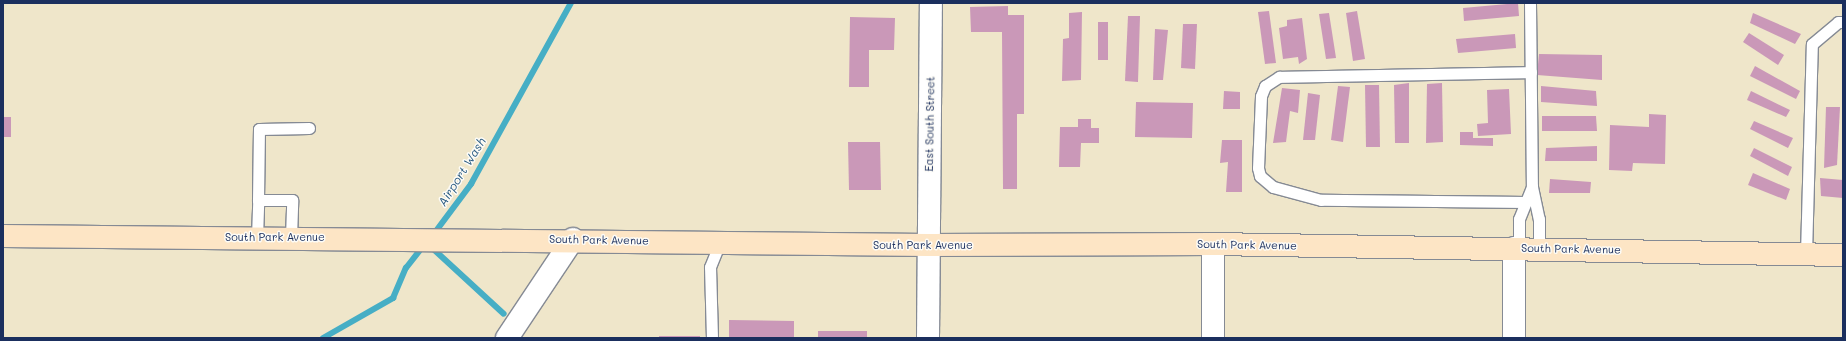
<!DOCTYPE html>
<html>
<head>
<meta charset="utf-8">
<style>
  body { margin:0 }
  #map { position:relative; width:1846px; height:341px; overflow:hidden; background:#efe6ca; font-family:Mali,sans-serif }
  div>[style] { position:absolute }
  .stream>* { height:6px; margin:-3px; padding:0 3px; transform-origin:3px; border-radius:3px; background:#46aec5 }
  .building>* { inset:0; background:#ca98b8 }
  .roads { filter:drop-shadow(1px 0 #858a94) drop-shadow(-1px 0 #858a94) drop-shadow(0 1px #858a94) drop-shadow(0 -1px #858a94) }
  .lane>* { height:11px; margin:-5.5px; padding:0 5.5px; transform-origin:5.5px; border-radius:5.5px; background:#fff }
  .street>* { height:22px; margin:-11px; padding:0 11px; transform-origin:11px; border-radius:11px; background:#fff }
  .secondary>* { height:22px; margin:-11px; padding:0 11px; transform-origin:11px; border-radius:11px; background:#fde5c5 }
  span { translate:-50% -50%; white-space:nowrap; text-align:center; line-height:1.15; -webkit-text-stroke:3px #fdfcf7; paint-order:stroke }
  .street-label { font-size:11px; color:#1b2f5e }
  .water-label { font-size:12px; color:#2a5b82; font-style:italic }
  .frame { position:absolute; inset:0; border:4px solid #1b2f5e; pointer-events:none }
</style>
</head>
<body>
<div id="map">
  <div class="stream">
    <i style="left:433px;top:235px;width:64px;rotate:-53.3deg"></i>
    <i style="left:471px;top:184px;width:207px;rotate:-61.1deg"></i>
    <i style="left:430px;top:246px;width:100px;rotate:42.6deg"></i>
    <i style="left:323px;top:338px;width:81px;rotate:-29.7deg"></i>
    <i style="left:393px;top:298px;width:33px;rotate:-67deg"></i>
    <i style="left:406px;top:268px;width:29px;rotate:-52deg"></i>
  </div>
  <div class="building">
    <i style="clip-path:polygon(1518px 3px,1519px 16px,1464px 21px,1463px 8px)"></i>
    <i style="clip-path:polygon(1008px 6px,1008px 15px,1024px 15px,1024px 114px,1017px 114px,1017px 189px,1003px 189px,1002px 32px,971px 32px,970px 7px)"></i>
    <i style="clip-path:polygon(1269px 11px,1276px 63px,1265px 64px,1258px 12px)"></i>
    <i style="clip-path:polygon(1357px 11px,1365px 59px,1353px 61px,1346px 13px)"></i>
    <i style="clip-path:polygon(1082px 12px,1081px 80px,1062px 81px,1063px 39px,1069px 38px,1069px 13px)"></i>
    <i style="clip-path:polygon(1329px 13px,1336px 58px,1326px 59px,1319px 14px)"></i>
    <i style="clip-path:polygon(1753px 13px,1801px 34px,1795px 44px,1750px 23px)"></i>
    <i style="clip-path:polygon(1128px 16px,1140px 16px,1138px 82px,1125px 81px)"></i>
    <i style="clip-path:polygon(850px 17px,895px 18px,894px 50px,869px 50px,869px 87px,849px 87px)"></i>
    <i style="clip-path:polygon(1302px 18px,1307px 59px,1299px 64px,1298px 57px,1283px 59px,1279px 28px,1287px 26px,1287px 20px)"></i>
    <i style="clip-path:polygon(1098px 22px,1108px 22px,1108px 60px,1098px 60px)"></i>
    <i style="clip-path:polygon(1183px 24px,1197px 24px,1195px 69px,1181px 68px)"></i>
    <i style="clip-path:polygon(1155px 29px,1168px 30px,1163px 80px,1153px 80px)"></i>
    <i style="clip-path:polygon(1749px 33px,1784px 55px,1778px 65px,1743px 42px)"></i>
    <i style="clip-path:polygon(1515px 34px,1516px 48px,1458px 53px,1456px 39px)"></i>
    <i style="clip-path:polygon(1539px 54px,1602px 55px,1602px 80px,1537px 75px)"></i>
    <i style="clip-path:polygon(1755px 66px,1800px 91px,1796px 99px,1750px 76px)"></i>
    <i style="clip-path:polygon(1409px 83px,1409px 143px,1395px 143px,1394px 85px)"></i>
    <i style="clip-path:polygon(1442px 83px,1443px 142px,1426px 143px,1427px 84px)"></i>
    <i style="clip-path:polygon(1365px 85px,1379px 85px,1380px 147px,1366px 147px)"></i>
    <i style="clip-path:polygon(1338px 86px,1350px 87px,1343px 142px,1331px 140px)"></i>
    <i style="clip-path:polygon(1541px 86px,1596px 91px,1597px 106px,1541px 102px)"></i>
    <i style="clip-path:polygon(1282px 88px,1300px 90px,1298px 113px,1290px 111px,1286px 142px,1273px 143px)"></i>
    <i style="clip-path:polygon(1509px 89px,1511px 134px,1478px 136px,1477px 124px,1488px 123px,1487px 90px)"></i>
    <i style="clip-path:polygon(1224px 91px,1240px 92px,1240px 109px,1223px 109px)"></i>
    <i style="clip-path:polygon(1751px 91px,1790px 110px,1786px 117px,1747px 100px)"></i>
    <i style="clip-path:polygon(1308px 93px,1320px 95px,1315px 140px,1303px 140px)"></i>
    <i style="clip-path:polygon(1136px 102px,1193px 103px,1192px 138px,1135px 137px)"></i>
    <i style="clip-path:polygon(1826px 107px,1840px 107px,1837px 165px,1824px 168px)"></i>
    <i style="clip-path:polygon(1649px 114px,1666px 115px,1665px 164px,1633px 163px,1632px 171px,1609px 170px,1610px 125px,1649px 127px)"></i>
    <i style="clip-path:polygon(1542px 116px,1596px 116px,1597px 131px,1542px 131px)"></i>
    <i style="clip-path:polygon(3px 117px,11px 117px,11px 137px,3px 137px)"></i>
    <i style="clip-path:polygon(1078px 119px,1091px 119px,1091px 128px,1099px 128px,1099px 143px,1081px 143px,1080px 167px,1059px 167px,1060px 127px,1078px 127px)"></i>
    <i style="clip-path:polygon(1754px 121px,1793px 138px,1788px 148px,1750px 129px)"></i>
    <i style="clip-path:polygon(1460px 132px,1473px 132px,1473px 138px,1493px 138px,1493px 146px,1460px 145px)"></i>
    <i style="clip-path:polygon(1222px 140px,1242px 140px,1242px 192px,1226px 192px,1228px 162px,1220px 163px)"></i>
    <i style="clip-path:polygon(848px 142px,880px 142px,881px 190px,849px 190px)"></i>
    <i style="clip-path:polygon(1597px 146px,1597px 161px,1545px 161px,1546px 148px)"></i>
    <i style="clip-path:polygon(1754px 148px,1792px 167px,1788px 176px,1750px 156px)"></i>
    <i style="clip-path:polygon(1753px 173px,1790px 189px,1786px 200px,1748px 185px)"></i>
    <i style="clip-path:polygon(1820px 178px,1843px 180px,1843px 198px,1821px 196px)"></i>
    <i style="clip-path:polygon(1550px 179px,1591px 182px,1590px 193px,1549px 193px)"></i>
    <i style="clip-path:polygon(729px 320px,794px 321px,794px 338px,729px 338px)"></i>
    <i style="clip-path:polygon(818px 331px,867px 331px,867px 338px,818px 338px)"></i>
    <i style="clip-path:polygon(659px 336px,700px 336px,700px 338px,659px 338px)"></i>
  </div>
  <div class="roads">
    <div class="lane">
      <i style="left:1530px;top:3px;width:184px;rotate:89.4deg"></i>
      <i style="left:1526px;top:202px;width:205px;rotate:-179.4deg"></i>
      <i style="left:1321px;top:200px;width:50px;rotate:-164.8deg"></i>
      <i style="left:1273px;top:187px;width:17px;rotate:-140deg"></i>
      <i style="left:1260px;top:176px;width:8px;rotate:-104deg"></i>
      <i style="left:1258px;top:168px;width:72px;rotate:-87.6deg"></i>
      <i style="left:1261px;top:96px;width:11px;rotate:-68deg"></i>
      <i style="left:1265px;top:86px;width:17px;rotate:-33deg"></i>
      <i style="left:1279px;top:77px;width:252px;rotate:-1.1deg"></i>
      <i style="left:257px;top:237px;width:37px;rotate:-88deg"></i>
      <i style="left:291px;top:237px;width:37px;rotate:-88deg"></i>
      <i style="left:292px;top:200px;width:34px;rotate:180deg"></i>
      <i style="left:258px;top:200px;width:71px;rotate:-89.2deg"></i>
      <i style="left:259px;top:129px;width:50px;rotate:-1.1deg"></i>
      <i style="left:1519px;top:248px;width:29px;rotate:-90deg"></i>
      <i style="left:1519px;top:219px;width:35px;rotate:-68deg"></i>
      <i style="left:1532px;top:187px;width:33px;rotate:78deg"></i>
      <i style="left:1539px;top:219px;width:30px;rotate:90deg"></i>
      <i style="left:1806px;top:254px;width:210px;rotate:-88.4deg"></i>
      <i style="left:1812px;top:44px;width:34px;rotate:-40deg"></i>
      <i style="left:1838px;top:22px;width:5px"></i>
      <i style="left:712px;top:338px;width:71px;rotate:-91.6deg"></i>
      <i style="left:710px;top:267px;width:27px;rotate:-68deg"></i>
    </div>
    <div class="street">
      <i style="left:1213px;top:244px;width:94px;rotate:90deg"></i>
      <i style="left:1514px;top:248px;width:90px;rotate:90deg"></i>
      <i style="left:507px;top:338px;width:119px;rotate:-56.3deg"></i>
      <i style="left:928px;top:338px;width:335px;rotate:-89.5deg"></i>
    </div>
    <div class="secondary">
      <i style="left:3px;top:236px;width:925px;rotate:0.56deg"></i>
      <i style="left:928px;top:245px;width:285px;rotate:-0.2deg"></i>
      <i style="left:1213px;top:244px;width:630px;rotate:1deg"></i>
    </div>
  </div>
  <div class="street-label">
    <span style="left:930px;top:124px;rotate:-89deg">East South Street</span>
    <span style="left:275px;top:237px">South Park Avenue</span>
    <span style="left:599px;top:240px;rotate:1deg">South Park Avenue</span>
    <span style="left:923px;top:245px">South Park Avenue</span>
    <span style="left:1247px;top:245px;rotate:1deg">South Park Avenue</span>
    <span style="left:1571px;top:249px;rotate:1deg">South Park Avenue</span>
  </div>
  <div class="water-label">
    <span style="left:462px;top:172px;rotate:-58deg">Airport Wash</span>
  </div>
  <div class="frame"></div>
</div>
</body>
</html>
